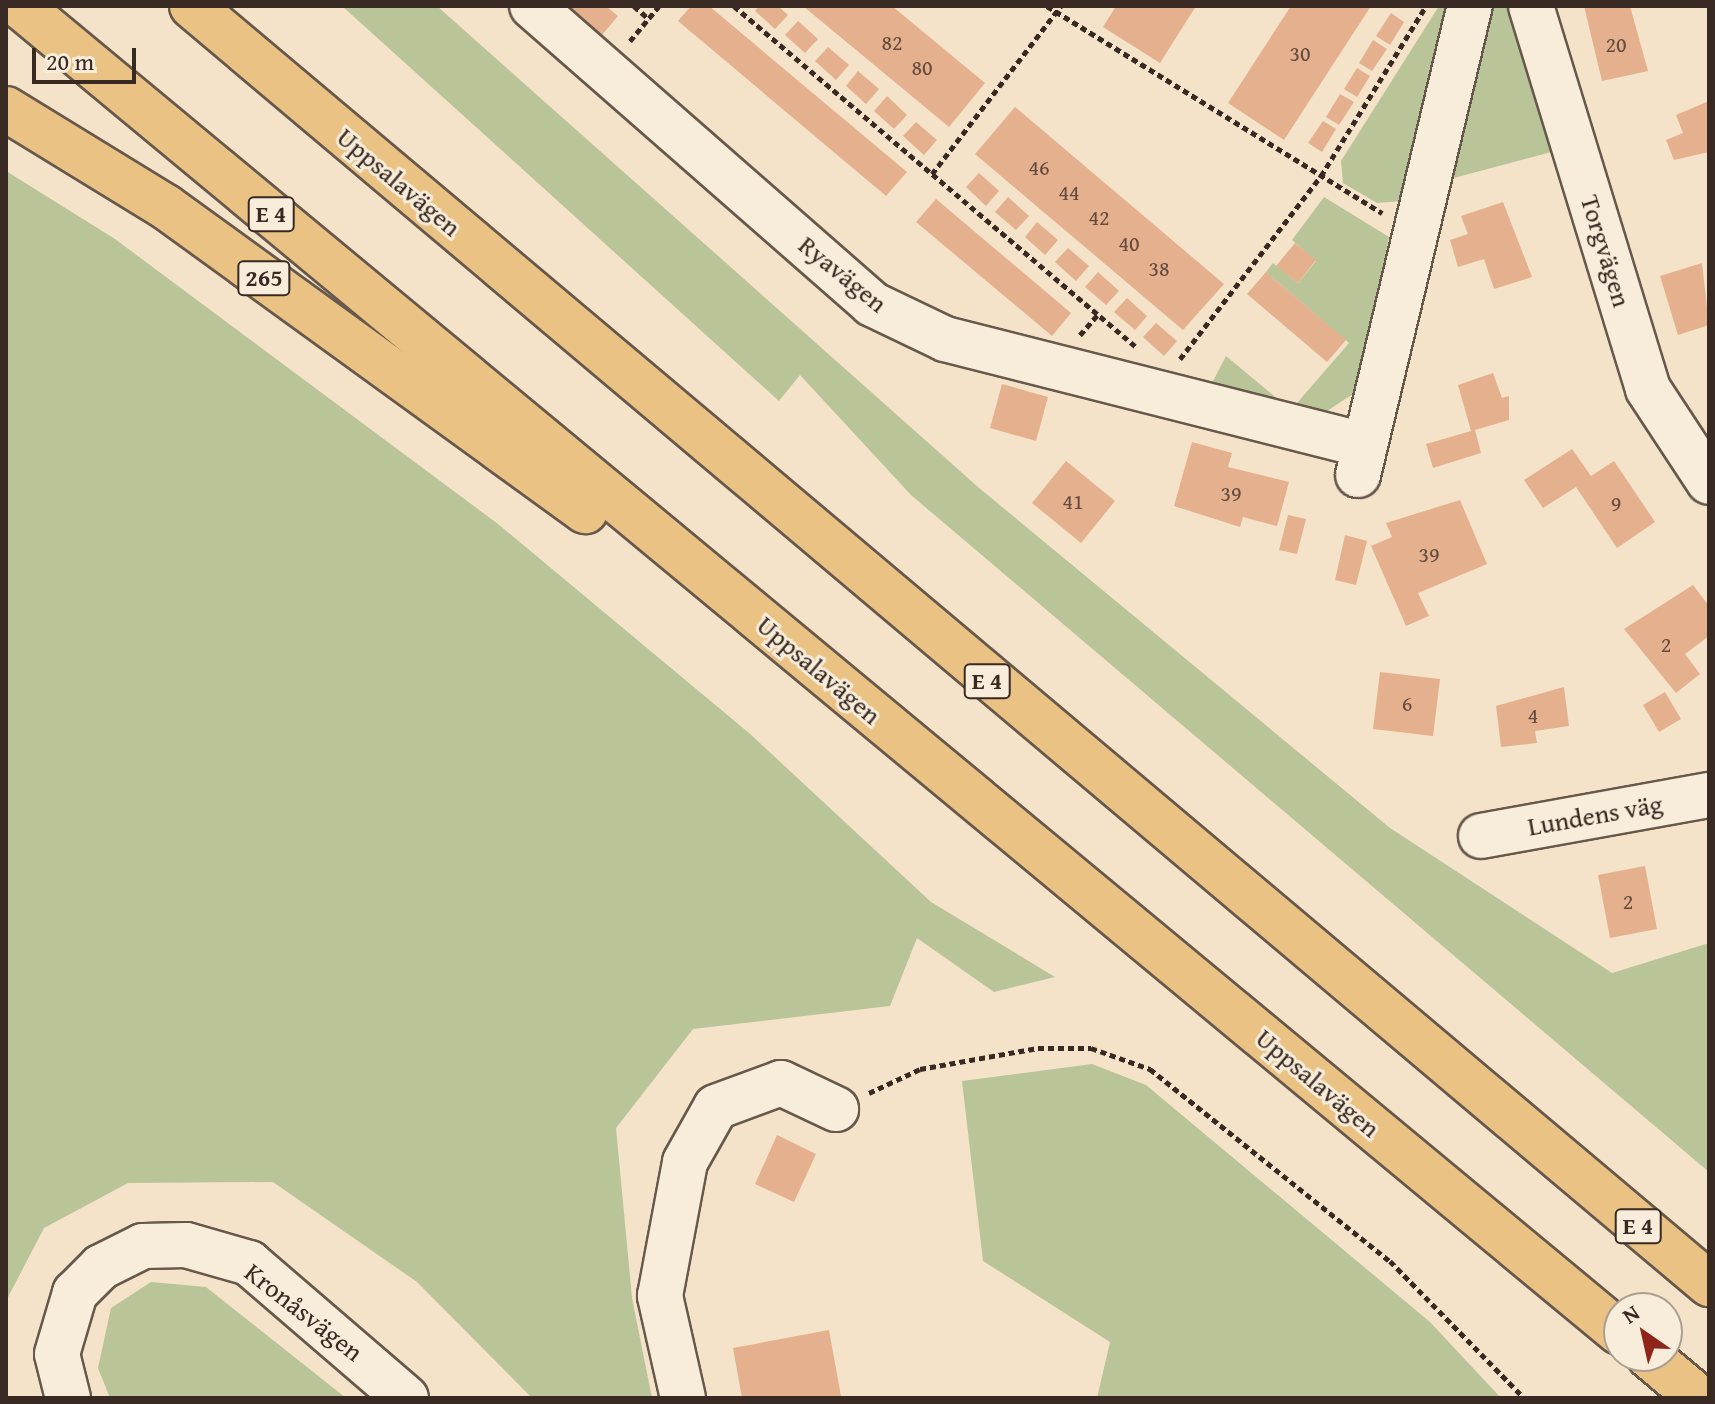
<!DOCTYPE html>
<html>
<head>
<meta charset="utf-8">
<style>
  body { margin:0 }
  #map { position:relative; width:1715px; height:1404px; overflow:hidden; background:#f4e3c8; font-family:"Gentium Book Plus",serif }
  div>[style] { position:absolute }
  .green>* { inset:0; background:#b9c498 }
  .building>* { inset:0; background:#e5b08e }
  .path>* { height:5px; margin-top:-2.5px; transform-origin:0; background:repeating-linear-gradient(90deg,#382922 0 6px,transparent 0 10px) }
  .roads { filter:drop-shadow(2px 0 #67584c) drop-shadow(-2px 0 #67584c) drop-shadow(0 2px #67584c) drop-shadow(0 -2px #67584c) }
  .minor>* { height:44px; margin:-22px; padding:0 22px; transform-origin:22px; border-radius:22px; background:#f8eddb }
  .highway>* { height:44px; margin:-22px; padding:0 22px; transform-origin:22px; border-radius:22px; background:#eac284 }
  span { translate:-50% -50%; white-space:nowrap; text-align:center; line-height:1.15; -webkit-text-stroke:6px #f8eddb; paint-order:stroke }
  .number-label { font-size:22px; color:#634b3d }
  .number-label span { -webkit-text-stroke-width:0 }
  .shield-label span { padding:2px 6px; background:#f8eddb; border:2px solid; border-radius:6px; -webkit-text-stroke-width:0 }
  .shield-label { font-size:24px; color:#382922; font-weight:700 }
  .street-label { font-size:26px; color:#382922 }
  .frame { position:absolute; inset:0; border:8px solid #382922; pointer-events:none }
  .north { position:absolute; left:1603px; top:1292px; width:80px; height:80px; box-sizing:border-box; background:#f8eddb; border:2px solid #ab9f91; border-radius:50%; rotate:326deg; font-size:22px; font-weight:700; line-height:32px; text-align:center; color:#382922 }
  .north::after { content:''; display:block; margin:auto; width:28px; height:36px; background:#8f2418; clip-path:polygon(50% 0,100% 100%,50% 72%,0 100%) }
  .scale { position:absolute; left:32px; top:48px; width:104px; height:36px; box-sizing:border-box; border:4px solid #382922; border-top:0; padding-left:10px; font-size:24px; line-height:28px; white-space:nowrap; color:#382922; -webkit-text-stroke:6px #f8eddb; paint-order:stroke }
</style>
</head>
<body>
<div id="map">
  <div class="green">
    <i style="clip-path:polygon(342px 6px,437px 6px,978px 487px,1390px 828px,1612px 973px,1709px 943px,1709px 1172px,911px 495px,800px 375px,779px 401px)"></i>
    <i style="clip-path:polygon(1439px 6px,1453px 6px,1402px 201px,1377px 203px,1343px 183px,1341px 161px)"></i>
    <i style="clip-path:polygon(1494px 6px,1512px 6px,1555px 151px,1450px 179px)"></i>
    <i style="clip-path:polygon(6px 171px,115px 239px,498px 524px,749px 733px,931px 902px,1055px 977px,994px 992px,917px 938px,890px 1006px,693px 1029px,616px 1128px,632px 1298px,652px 1398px,532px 1398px,417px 1282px,273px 1182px,128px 1183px,44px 1228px,6px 1301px)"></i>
    <i style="clip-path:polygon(1324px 197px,1389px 237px,1359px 390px,1315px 419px,1219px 398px,1212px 383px,1226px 356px,1291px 410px,1349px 343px,1266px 272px,1273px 263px,1298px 283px,1316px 261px,1292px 240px)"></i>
    <i style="clip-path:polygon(1092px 1064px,1146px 1085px,1430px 1322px,1501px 1398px,1097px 1398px,1110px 1342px,983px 1261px,962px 1081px)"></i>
    <i style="clip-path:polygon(151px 1282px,206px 1287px,346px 1398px,110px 1398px,98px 1368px,111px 1308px)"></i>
  </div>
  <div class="building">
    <i style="clip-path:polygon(553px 6px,606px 6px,618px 16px,596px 42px)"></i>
    <i style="clip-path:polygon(691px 6px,709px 6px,907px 172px,886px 196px,678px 21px)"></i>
    <i style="clip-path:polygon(759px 6px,778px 6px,788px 15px,775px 29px,755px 11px)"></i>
    <i style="clip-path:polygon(803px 6px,892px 6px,985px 83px,949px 127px)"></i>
    <i style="clip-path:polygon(1116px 6px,1196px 6px,1160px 63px,1103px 27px)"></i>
    <i style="clip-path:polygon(1291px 6px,1371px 6px,1284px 140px,1228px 103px)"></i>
    <i style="clip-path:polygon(1584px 6px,1630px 6px,1648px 71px,1602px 81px)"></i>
    <i style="clip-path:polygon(1391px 13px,1404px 22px,1390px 45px,1376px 36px)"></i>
    <i style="clip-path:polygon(798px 21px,818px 39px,805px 53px,785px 35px)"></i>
    <i style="clip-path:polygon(1373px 40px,1387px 49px,1372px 71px,1359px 63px)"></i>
    <i style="clip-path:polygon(828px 47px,849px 65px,836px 80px,815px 61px)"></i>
    <i style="clip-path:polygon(1357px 68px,1370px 76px,1357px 97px,1344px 89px)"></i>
    <i style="clip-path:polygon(858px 71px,879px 89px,866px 104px,846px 86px)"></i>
    <i style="clip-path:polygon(1340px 94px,1354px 102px,1339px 125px,1326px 117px)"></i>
    <i style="clip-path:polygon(887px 96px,907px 115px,894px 129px,874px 111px)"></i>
    <i style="clip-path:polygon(1709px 101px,1709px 152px,1674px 160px,1666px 140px,1683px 133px,1676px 115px)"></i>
    <i style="clip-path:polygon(1015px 107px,1224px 284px,1183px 330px,975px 154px)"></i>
    <i style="clip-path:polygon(1323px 121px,1336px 129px,1322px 152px,1308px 143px)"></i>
    <i style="clip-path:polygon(916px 122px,937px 140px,924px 155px,903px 136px)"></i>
    <i style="clip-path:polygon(979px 173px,999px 191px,986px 206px,966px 187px)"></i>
    <i style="clip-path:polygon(1008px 197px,1029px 216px,1016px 230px,995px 212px)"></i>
    <i style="clip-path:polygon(936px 199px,1071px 313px,1052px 336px,916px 222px)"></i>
    <i style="clip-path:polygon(1503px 202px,1532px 277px,1494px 289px,1484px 259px,1458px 267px,1450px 240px,1468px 234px,1461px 216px)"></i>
    <i style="clip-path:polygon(1037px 222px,1058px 240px,1045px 255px,1025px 237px)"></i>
    <i style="clip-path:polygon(1295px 243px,1316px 260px,1298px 283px,1276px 266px)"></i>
    <i style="clip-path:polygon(1068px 248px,1089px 266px,1076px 281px,1055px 262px)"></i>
    <i style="clip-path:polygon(1702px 263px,1709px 325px,1678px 335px,1660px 276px)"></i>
    <i style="clip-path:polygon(1098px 272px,1119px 291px,1106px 305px,1085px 287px)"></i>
    <i style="clip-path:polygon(1266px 272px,1346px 340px,1327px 362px,1247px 294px)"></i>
    <i style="clip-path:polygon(1127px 298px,1147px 316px,1135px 330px,1114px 312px)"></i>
    <i style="clip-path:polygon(1156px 323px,1177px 341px,1164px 356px,1143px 337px)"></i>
    <i style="clip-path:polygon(1493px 373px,1502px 398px,1509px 396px,1509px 420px,1475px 430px,1481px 453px,1433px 468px,1426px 444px,1471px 431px,1458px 385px)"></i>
    <i style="clip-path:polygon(1002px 384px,1048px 397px,1036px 441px,990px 428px)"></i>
    <i style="clip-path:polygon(1192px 442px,1232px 453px,1228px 467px,1289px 482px,1277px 526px,1243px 517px,1240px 527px,1174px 506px)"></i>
    <i style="clip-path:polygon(1572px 449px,1591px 476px,1614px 461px,1655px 522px,1617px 548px,1576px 487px,1543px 508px,1524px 480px)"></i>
    <i style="clip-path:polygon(1066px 461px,1115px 501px,1081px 543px,1032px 503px)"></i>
    <i style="clip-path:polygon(1460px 500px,1487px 564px,1418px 593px,1429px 616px,1406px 626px,1371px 546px,1392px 537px,1386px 523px)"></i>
    <i style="clip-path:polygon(1288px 515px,1306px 519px,1297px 554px,1279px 550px)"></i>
    <i style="clip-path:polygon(1345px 535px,1367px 541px,1356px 585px,1335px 580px)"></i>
    <i style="clip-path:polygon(1693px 585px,1709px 606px,1709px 636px,1685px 654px,1700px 674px,1676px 693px,1624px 629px)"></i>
    <i style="clip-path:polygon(1380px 672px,1440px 679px,1433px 736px,1373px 729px)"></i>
    <i style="clip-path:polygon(1564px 687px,1569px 726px,1535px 731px,1537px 743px,1501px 747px,1496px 706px)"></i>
    <i style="clip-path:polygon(1665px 692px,1681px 719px,1659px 732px,1643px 705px)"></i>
    <i style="clip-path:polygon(1645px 866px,1657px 929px,1610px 938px,1598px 875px)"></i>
    <i style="clip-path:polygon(777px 1135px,816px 1154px,794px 1202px,755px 1184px)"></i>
    <i style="clip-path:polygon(829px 1330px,841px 1396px,742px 1398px,733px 1348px)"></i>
  </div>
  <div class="path">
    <i style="left:634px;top:6px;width:20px;rotate:41deg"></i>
    <i style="left:734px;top:6px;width:526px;rotate:40.29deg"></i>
    <i style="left:1047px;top:6px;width:394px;rotate:31.7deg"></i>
    <i style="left:630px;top:41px;width:45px;rotate:-50.4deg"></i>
    <i style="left:932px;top:174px;width:212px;rotate:-52.5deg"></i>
    <i style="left:1080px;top:335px;width:28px;rotate:-49deg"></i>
    <i style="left:1180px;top:359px;width:231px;rotate:-52.4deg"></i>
    <i style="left:1321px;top:176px;width:200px;rotate:-58.3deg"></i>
    <i style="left:869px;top:1093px;width:56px;rotate:-25.2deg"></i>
    <i style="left:920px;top:1069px;width:120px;rotate:-10.1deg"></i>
    <i style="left:1038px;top:1048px;width:53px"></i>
    <i style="left:1091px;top:1048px;width:63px;rotate:19.6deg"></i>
    <i style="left:1150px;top:1069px;width:307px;rotate:38.7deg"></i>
    <i style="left:1390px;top:1261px;width:192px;rotate:45.6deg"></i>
  </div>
  <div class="roads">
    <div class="minor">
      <i style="left:532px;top:6px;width:452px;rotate:41.2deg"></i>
      <i style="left:872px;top:304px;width:81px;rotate:25.6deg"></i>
      <i style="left:945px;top:339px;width:433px;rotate:14.2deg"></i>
      <i style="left:1531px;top:6px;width:400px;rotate:73deg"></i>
      <i style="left:1648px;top:389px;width:111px;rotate:56.7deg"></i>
      <i style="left:1358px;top:475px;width:482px;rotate:-76.6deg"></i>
      <i style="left:1481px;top:836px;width:232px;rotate:-10.2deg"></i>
      <i style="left:68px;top:1398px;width:45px;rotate:-104deg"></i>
      <i style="left:57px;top:1354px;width:64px;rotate:-73.6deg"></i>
      <i style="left:75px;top:1293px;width:37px;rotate:-45deg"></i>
      <i style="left:101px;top:1267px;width:47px;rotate:-26.6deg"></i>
      <i style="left:143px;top:1246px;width:43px;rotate:-1.3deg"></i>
      <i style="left:186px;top:1245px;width:66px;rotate:15.9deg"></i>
      <i style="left:249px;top:1263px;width:207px;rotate:40.7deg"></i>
      <i style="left:683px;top:1398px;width:105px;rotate:-102.7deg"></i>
      <i style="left:660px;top:1296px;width:136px;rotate:-79.4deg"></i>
      <i style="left:685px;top:1162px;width:63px;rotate:-60.6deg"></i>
      <i style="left:716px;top:1107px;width:69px;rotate:-20.3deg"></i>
      <i style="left:781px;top:1083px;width:61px;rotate:25.3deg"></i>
    </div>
    <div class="highway">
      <i style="left:20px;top:6px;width:2077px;rotate:39.67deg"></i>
      <i style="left:192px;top:6px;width:1984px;rotate:40.11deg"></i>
      <i style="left:6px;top:109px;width:188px;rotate:31.5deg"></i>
      <i style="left:166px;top:207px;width:518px;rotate:35.96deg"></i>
      <i style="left:1649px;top:1356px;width:65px;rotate:40deg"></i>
    </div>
  </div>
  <div class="number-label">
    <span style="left:892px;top:43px">82</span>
    <span style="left:1616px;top:45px">20</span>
    <span style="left:1300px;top:54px">30</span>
    <span style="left:922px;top:68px">80</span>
    <span style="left:1039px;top:168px">46</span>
    <span style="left:1069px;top:193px">44</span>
    <span style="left:1099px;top:218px">42</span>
    <span style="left:1129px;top:244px">40</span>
    <span style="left:1159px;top:269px">38</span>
    <span style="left:1231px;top:494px">39</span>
    <span style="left:1073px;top:502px">41</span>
    <span style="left:1616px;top:504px">9</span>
    <span style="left:1429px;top:555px">39</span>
    <span style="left:1666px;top:645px">2</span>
    <span style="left:1407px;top:704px">6</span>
    <span style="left:1533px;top:716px">4</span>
    <span style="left:1628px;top:902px">2</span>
  </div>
  <div class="shield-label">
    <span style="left:271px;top:214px">E 4</span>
    <span style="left:264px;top:278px">265</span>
    <span style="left:987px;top:681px">E 4</span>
    <span style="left:1638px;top:1226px">E 4</span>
  </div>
  <div class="street-label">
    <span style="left:399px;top:182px;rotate:40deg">Uppsalavägen</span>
    <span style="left:1606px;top:251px;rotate:73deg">Torgvägen</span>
    <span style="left:843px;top:274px;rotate:39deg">Ryavägen</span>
    <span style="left:819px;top:670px;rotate:40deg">Uppsalavägen</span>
    <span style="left:1595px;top:815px;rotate:-10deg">Lundens väg</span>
    <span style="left:1318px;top:1083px;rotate:40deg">Uppsalavägen</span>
    <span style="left:304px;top:1312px;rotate:38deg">Kronåsvägen</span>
  </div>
  <div class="frame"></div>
  <div class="north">N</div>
  <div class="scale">20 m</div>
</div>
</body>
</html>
